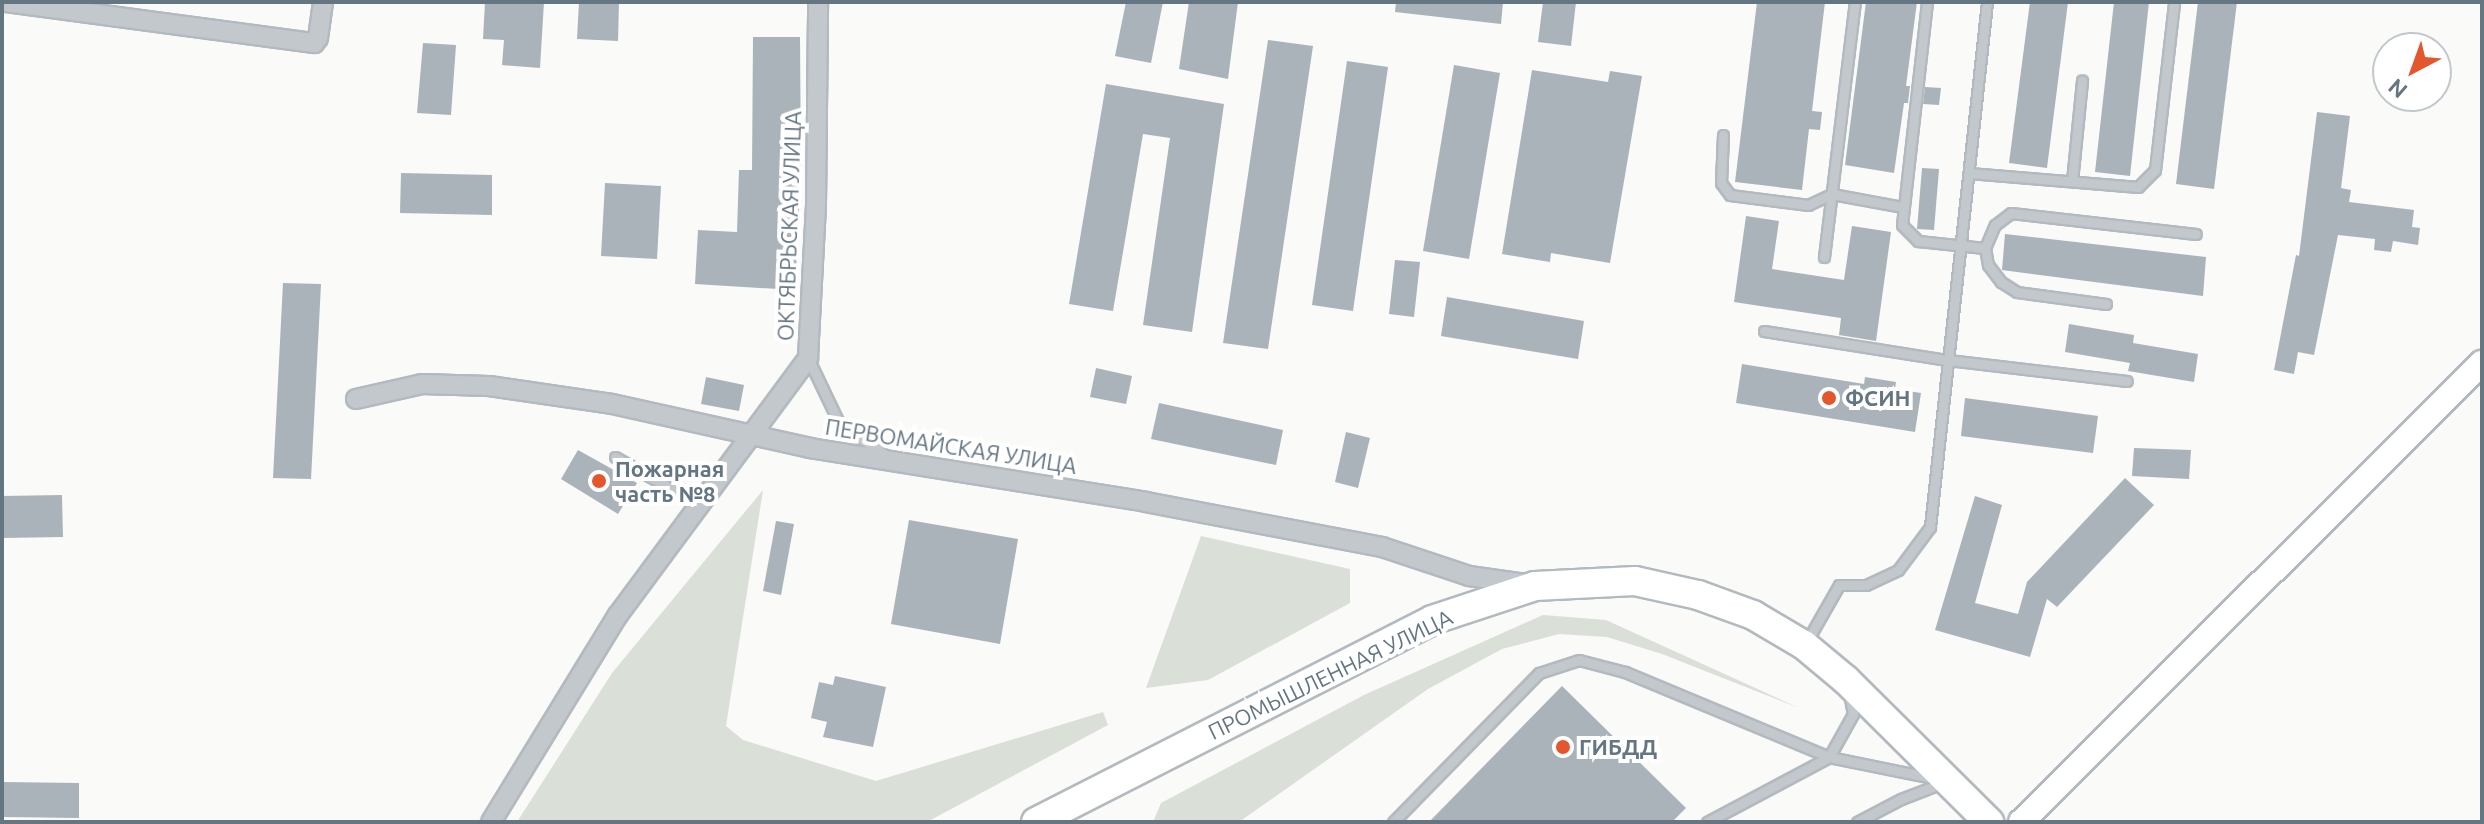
<!DOCTYPE html>
<html>
<head>
<meta charset="utf-8">
<style>
  body { margin:0 }
  #map { position:relative; width:2484px; height:824px; overflow:hidden; background:#fafaf8; font-family:Ubuntu,sans-serif }
  div>[style] { position:absolute }
  .green>* { inset:0; background:#dadfd7 }
  .building>* { inset:0; background:#aab3b9 }
  .roads { filter:drop-shadow(2px 0 #b3babf) drop-shadow(-2px 0 #b3babf) drop-shadow(0 2px #b3babf) drop-shadow(0 -2px #b3babf) }
  .service>* { height:9px; margin:-4.5px; padding:0 4.5px; transform-origin:4.5px; border-radius:4.5px; background:#c3c8cc }
  .minor>* { height:18px; margin:-9px; padding:0 9px; transform-origin:9px; border-radius:9px; background:#c3c8cc }
  .secondary>* { height:24px; margin:-12px; padding:0 12px; transform-origin:12px; border-radius:12px; background:#fff }
  .primary>* { height:28px; margin:-14px; padding:0 14px; transform-origin:14px; border-radius:14px; background:#fff }
  .dots>* { width:22px; height:22px; translate:-50% -50%; box-sizing:border-box; border:4px solid #fff; border-radius:50% }
  span { translate:-50% -50%; white-space:nowrap; text-align:center; line-height:1.15; -webkit-text-stroke:8px #fff; paint-order:stroke }
  .street-label { font-size:22px; color:#657683 }
  .poi-label { font-size:22px; color:#657683; font-weight:700 }
  .left { translate:0 -50%; text-align:left }
  .frame { position:absolute; inset:0; border:4px solid #657683; pointer-events:none }
  .north { position:absolute; left:2372px; top:32px; width:80px; height:80px; box-sizing:border-box; background:#fff; border:2px solid #c1c8cd; border-radius:50%; rotate:221deg; font-size:22px; font-weight:700; line-height:32px; text-align:center; color:#657683 }
  .north::after { content:''; display:block; margin:auto; width:28px; height:36px; background:#e4572e; clip-path:polygon(50% 0,100% 100%,50% 72%,0 100%) }
</style>
</head>
<body>
<div id="map">
  <div class="green">
    <i style="clip-path:polygon(763px 490px,726px 726px,743px 740px,876px 781px,1103px 712px,1108px 725px,927px 822px,517px 822px,612px 673px)"></i>
    <i style="clip-path:polygon(1201px 536px,1350px 569px,1350px 603px,1208px 680px,1146px 688px)"></i>
    <i style="clip-path:polygon(1543px 615px,1606px 620px,1799px 708px,1662px 654px,1607px 637px,1559px 634px,1502px 649px,1428px 689px,1239px 822px,1153px 822px,1161px 803px,1364px 695px)"></i>
  </div>
  <div class="building">
    <i style="clip-path:polygon(485px 2px,544px 2px,540px 68px,502px 65px,504px 40px,483px 39px)"></i>
    <i style="clip-path:polygon(579px 2px,619px 2px,618px 41px,577px 39px)"></i>
    <i style="clip-path:polygon(1126px 2px,1163px 2px,1151px 63px,1115px 56px)"></i>
    <i style="clip-path:polygon(1189px 2px,1238px 2px,1228px 79px,1179px 69px)"></i>
    <i style="clip-path:polygon(1396px 2px,1503px 2px,1501px 24px,1395px 12px)"></i>
    <i style="clip-path:polygon(1543px 2px,1576px 2px,1571px 46px,1538px 42px)"></i>
    <i style="clip-path:polygon(1757px 2px,1825px 2px,1812px 111px,1822px 112px,1820px 130px,1809px 129px,1802px 190px,1735px 182px)"></i>
    <i style="clip-path:polygon(1866px 2px,1917px 2px,1906px 86px,1910px 86px,1908px 103px,1904px 103px,1894px 173px,1845px 165px)"></i>
    <i style="clip-path:polygon(2030px 2px,2068px 2px,2047px 168px,2009px 163px)"></i>
    <i style="clip-path:polygon(2114px 2px,2149px 2px,2130px 176px,2095px 172px)"></i>
    <i style="clip-path:polygon(2198px 2px,2237px 2px,2214px 189px,2176px 184px)"></i>
    <i style="clip-path:polygon(753px 37px,800px 37px,801px 172px,795px 290px,695px 284px,698px 230px,737px 232px,739px 170px,752px 170px)"></i>
    <i style="clip-path:polygon(1268px 40px,1313px 46px,1268px 349px,1223px 343px)"></i>
    <i style="clip-path:polygon(423px 43px,456px 45px,451px 115px,417px 113px)"></i>
    <i style="clip-path:polygon(1347px 61px,1388px 67px,1353px 311px,1312px 305px)"></i>
    <i style="clip-path:polygon(1454px 65px,1500px 73px,1469px 259px,1423px 251px)"></i>
    <i style="clip-path:polygon(1532px 70px,1608px 82px,1610px 71px,1642px 76px,1610px 263px,1551px 253px,1550px 262px,1502px 254px)"></i>
    <i style="clip-path:polygon(1106px 84px,1224px 104px,1192px 332px,1143px 325px,1170px 138px,1143px 134px,1113px 311px,1069px 304px)"></i>
    <i style="clip-path:polygon(1925px 87px,1941px 88px,1939px 105px,1923px 104px)"></i>
    <i style="clip-path:polygon(2317px 112px,2350px 116px,2341px 188px,2351px 190px,2349px 202px,2414px 210px,2412px 227px,2420px 228px,2418px 245px,2393px 241px,2391px 252px,2374px 250px,2375px 239px,2338px 235px,2314px 355px,2298px 352px,2294px 374px,2274px 370px,2296px 255px,2299px 256px)"></i>
    <i style="clip-path:polygon(1922px 168px,1939px 169px,1934px 230px,1917px 229px)"></i>
    <i style="clip-path:polygon(401px 173px,492px 175px,492px 215px,400px 213px)"></i>
    <i style="clip-path:polygon(605px 183px,661px 186px,657px 259px,601px 256px)"></i>
    <i style="clip-path:polygon(1746px 216px,1779px 221px,1772px 269px,1844px 280px,1852px 226px,1891px 232px,1876px 341px,1839px 335px,1841px 318px,1734px 302px)"></i>
    <i style="clip-path:polygon(2005px 234px,2206px 257px,2203px 296px,2002px 270px)"></i>
    <i style="clip-path:polygon(1395px 260px,1420px 262px,1414px 317px,1389px 314px)"></i>
    <i style="clip-path:polygon(283px 283px,321px 284px,311px 479px,273px 478px)"></i>
    <i style="clip-path:polygon(1447px 297px,1584px 321px,1578px 359px,1441px 336px)"></i>
    <i style="clip-path:polygon(2069px 324px,2134px 335px,2133px 343px,2198px 354px,2194px 382px,2128px 371px,2130px 363px,2065px 352px)"></i>
    <i style="clip-path:polygon(1742px 364px,1864px 384px,1865px 377px,1896px 382px,1895px 389px,1921px 393px,1915px 432px,1736px 403px)"></i>
    <i style="clip-path:polygon(1096px 368px,1132px 376px,1126px 404px,1090px 397px)"></i>
    <i style="clip-path:polygon(706px 377px,744px 385px,739px 411px,701px 404px)"></i>
    <i style="clip-path:polygon(1965px 398px,2098px 416px,2093px 453px,1961px 436px)"></i>
    <i style="clip-path:polygon(1159px 403px,1283px 430px,1276px 465px,1151px 439px)"></i>
    <i style="clip-path:polygon(1346px 432px,1370px 438px,1358px 488px,1335px 482px)"></i>
    <i style="clip-path:polygon(2134px 448px,2191px 450px,2189px 479px,2132px 476px)"></i>
    <i style="clip-path:polygon(578px 450px,637px 483px,618px 514px,561px 479px)"></i>
    <i style="clip-path:polygon(2125px 478px,2154px 505px,2057px 607px,2047px 599px,2030px 657px,1935px 630px,1975px 496px,2002px 505px,1975px 603px,2018px 614px,2027px 582px)"></i>
    <i style="clip-path:polygon(62px 495px,63px 537px,2px 538px,2px 496px)"></i>
    <i style="clip-path:polygon(909px 520px,1018px 539px,1000px 644px,891px 624px)"></i>
    <i style="clip-path:polygon(776px 521px,794px 524px,781px 595px,763px 591px)"></i>
    <i style="clip-path:polygon(835px 676px,886px 687px,873px 747px,823px 737px,827px 722px,811px 718px,819px 682px,833px 685px)"></i>
    <i style="clip-path:polygon(1562px 686px,1686px 808px,1672px 822px,1429px 822px)"></i>
    <i style="clip-path:polygon(2px 782px,79px 783px,79px 818px,2px 817px)"></i>
  </div>
  <div class="roads">
    <div class="service">
      <i style="left:1927px;top:2px;width:224px;rotate:96.4deg"></i>
      <i style="left:1902px;top:225px;width:23px;rotate:45deg"></i>
      <i style="left:1918px;top:241px;width:67px;rotate:6deg"></i>
      <i style="left:1723px;top:135px;width:48px;rotate:92.4deg"></i>
      <i style="left:1721px;top:183px;width:15px;rotate:53deg"></i>
      <i style="left:1730px;top:195px;width:79px;rotate:7.3deg"></i>
      <i style="left:1808px;top:205px;width:26px;rotate:-25deg"></i>
      <i style="left:1832px;top:194px;width:71px;rotate:10.5deg"></i>
      <i style="left:1969px;top:173px;width:170px;rotate:4.7deg"></i>
      <i style="left:2138px;top:187px;width:24px;rotate:-45deg"></i>
      <i style="left:2155px;top:170px;width:169px;rotate:-83.5deg"></i>
      <i style="left:2072px;top:181px;width:101px;rotate:-84.3deg"></i>
      <i style="left:1824px;top:257px;width:257px;rotate:-83.1deg"></i>
      <i style="left:2106px;top:304px;width:90px;rotate:-172.3deg"></i>
      <i style="left:2017px;top:292px;width:19px;rotate:-148deg"></i>
      <i style="left:2001px;top:282px;width:21px;rotate:-127deg"></i>
      <i style="left:1988px;top:265px;width:17px;rotate:-100deg"></i>
      <i style="left:1985px;top:248px;width:25px;rotate:-67deg"></i>
      <i style="left:1995px;top:225px;width:20px;rotate:-37deg"></i>
      <i style="left:2011px;top:213px;width:186px;rotate:6.5deg"></i>
      <i style="left:1764px;top:331px;width:186px;rotate:9deg"></i>
      <i style="left:1948px;top:360px;width:180px;rotate:6.7deg"></i>
      <i style="left:808px;top:358px;width:72px;rotate:64.5deg"></i>
      <i style="left:839px;top:423px;width:56px;rotate:34.8deg"></i>
      <i style="left:615px;top:457px;width:63px;rotate:29.4deg"></i>
      <i style="left:670px;top:488px;width:39px;rotate:7deg"></i>
      <i style="left:1807px;top:641px;width:64px;rotate:-60.3deg"></i>
      <i style="left:1839px;top:585px;width:27px"></i>
      <i style="left:1866px;top:585px;width:35px;rotate:-25deg"></i>
      <i style="left:1898px;top:570px;width:54px;rotate:-53.3deg"></i>
      <i style="left:1930px;top:527px;width:528px;rotate:-83.8deg"></i>
      <i style="left:1393px;top:822px;width:209px;rotate:-45.6deg"></i>
      <i style="left:1539px;top:673px;width:42px;rotate:-18deg"></i>
      <i style="left:1579px;top:660px;width:48px;rotate:14.6deg"></i>
      <i style="left:1625px;top:672px;width:221px;rotate:22.6deg"></i>
      <i style="left:1829px;top:757px;width:105px;rotate:11.5deg"></i>
      <i style="left:1707px;top:822px;width:138px;rotate:-28deg"></i>
      <i style="left:1829px;top:757px;width:49px;rotate:-60.8deg"></i>
      <i style="left:1853px;top:714px;width:21px;rotate:-101deg"></i>
      <i style="left:1857px;top:822px;width:50px;rotate:-27.6deg"></i>
      <i style="left:1901px;top:799px;width:47px;rotate:-21.1deg"></i>
    </div>
    <div class="minor">
      <i style="left:6px;top:2px;width:311px;rotate:7.6deg"></i>
      <i style="left:314px;top:43px;width:6px;rotate:-51deg"></i>
      <i style="left:318px;top:38px;width:36px;rotate:-82deg"></i>
      <i style="left:356px;top:399px;width:68px;rotate:-12.8deg"></i>
      <i style="left:422px;top:384px;width:67px;rotate:1.7deg"></i>
      <i style="left:489px;top:386px;width:124px;rotate:8.3deg"></i>
      <i style="left:612px;top:404px;width:203px;rotate:12.5deg"></i>
      <i style="left:810px;top:448px;width:340px;rotate:9.1deg"></i>
      <i style="left:1146px;top:502px;width:240px;rotate:10.8deg"></i>
      <i style="left:1382px;top:547px;width:92px;rotate:18.4deg"></i>
      <i style="left:1469px;top:576px;width:59px;rotate:7.9deg"></i>
      <i style="left:491px;top:822px;width:243px;rotate:-58.5deg"></i>
      <i style="left:618px;top:615px;width:320px;rotate:-53.5deg"></i>
      <i style="left:808px;top:358px;width:153px;rotate:-87deg"></i>
      <i style="left:816px;top:205px;width:203px;rotate:-89.4deg"></i>
    </div>
    <div class="secondary">
      <i style="left:2021px;top:822px;width:651px;rotate:-44.88deg"></i>
    </div>
    <div class="primary">
      <i style="left:1036px;top:822px;width:445px;rotate:-27deg"></i>
      <i style="left:1432px;top:620px;width:108px;rotate:-18.3deg"></i>
      <i style="left:1535px;top:586px;width:100px;rotate:-2.9deg"></i>
      <i style="left:1635px;top:581px;width:65px;rotate:12.5deg"></i>
      <i style="left:1698px;top:595px;width:59px;rotate:20deg"></i>
      <i style="left:1753px;top:615px;width:59px;rotate:30.5deg"></i>
      <i style="left:1804px;top:645px;width:55px;rotate:39.8deg"></i>
      <i style="left:1846px;top:680px;width:202px;rotate:44.8deg"></i>
    </div>
  </div>
  <div class="dots">
    <i style="left:1829px;top:398px;background:#e4572e"></i>
    <i style="left:599px;top:481px;background:#e4572e"></i>
    <i style="left:1563px;top:747px;background:#e4572e"></i>
  </div>
  <div class="street-label">
    <span style="left:789px;top:226px;rotate:-88deg">ОКТЯБРЬСКАЯ УЛИЦА</span>
    <span style="left:951px;top:446px;rotate:9deg">ПЕРВОМАЙСКАЯ УЛИЦА</span>
    <span style="left:1330px;top:674px;rotate:-26deg">ПРОМЫШЛЕННАЯ УЛИЦА</span>
  </div>
  <div class="poi-label">
    <span class="left" style="left:1845px;top:398px">ФСИН</span>
    <span class="left" style="left:615px;top:481px">Пожарная<br>часть №8</span>
    <span class="left" style="left:1579px;top:747px">ГИБДД</span>
  </div>
  <div class="frame"></div>
  <div class="north">N</div>
</div>
</body>
</html>
